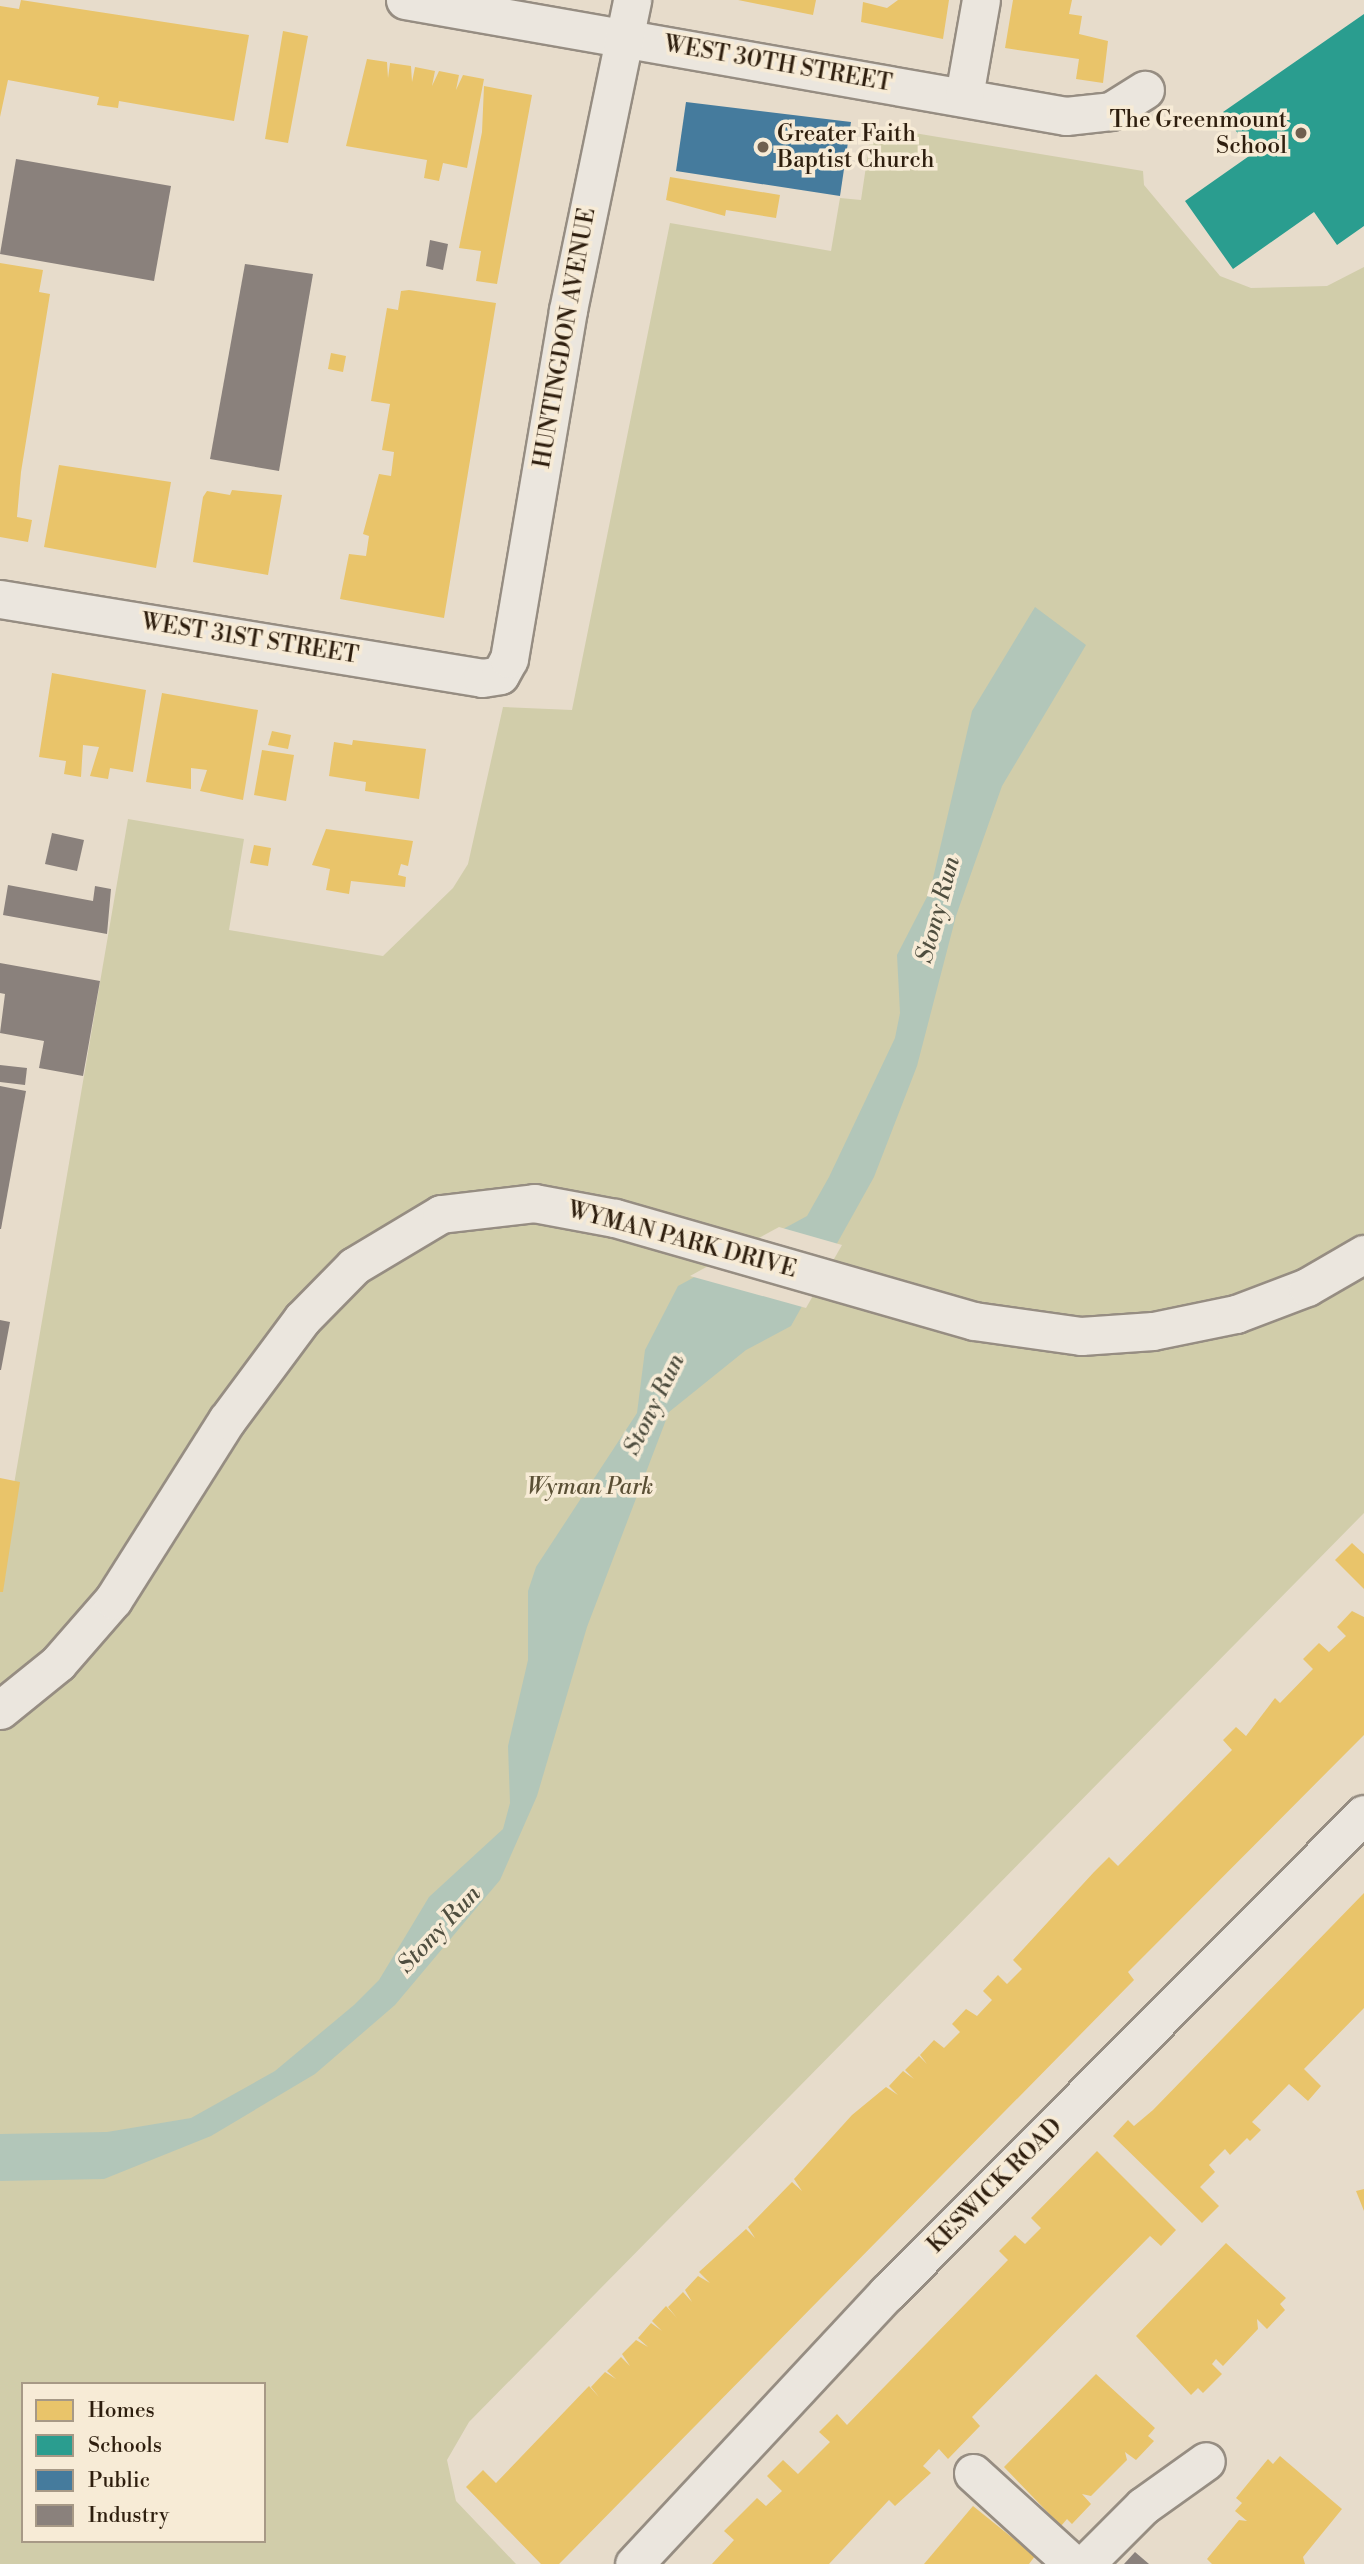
<!DOCTYPE html>
<html>
<head>
<meta charset="utf-8">
<style>
  body { margin:0 }
  #map { position:relative; width:1364px; height:2564px; overflow:hidden; background:#e7dccb; font-family:"Libre Bodoni",serif }
  div>[style] { position:absolute }
  .green>* { inset:0; background:#d1cdaa }
  .water>* { inset:0; background:#b2c6b9 }
  .pier>* { inset:0; background:#e7dccb }
  .homes>* { inset:0; background:#e9c46a }
  .schools>* { inset:0; background:#2a9d8f }
  .public>* { inset:0; background:#457b9d }
  .industry>* { inset:0; background:#8a817c }
  .roads { filter:drop-shadow(2px 0 #968d82) drop-shadow(-2px 0 #968d82) drop-shadow(0 2px #968d82) drop-shadow(0 -2px #968d82) }
  .minor>* { height:37px; margin:-18.5px; padding:0 18.5px; transform-origin:18.5px; border-radius:18.5px; background:#ebe6de }
  .dots>* { width:19px; height:19px; translate:-50% -50%; box-sizing:border-box; border:4px solid #f7ebd6; border-radius:50% }
  span { translate:-50% -50%; white-space:nowrap; text-align:center; line-height:1.15; -webkit-text-stroke:7px #f7ebd6; paint-order:stroke }
  .street-label { font-size:23px; color:#2e1e0e }
  .poi-label { font-size:23px; color:#2e1e0e }
  .right { translate:-100% -50%; text-align:right }
  .left { translate:0 -50%; text-align:left }
  .park-label { font-size:23px; color:#5a4f35; font-style:italic }
  .water-label { font-size:24px; color:#4f4e3f; font-style:italic }
  .legend { position:absolute; left:21px; top:2382px; width:245px; height:161px; box-sizing:border-box; background:#f7ebd6; border:2px solid #a79986; margin:0; padding:9px 12px; list-style:none; font-size:21px; color:#2e1e0e }
  .legend li { display:flex; align-items:center; gap:14px; height:35px }
  .legend b { width:35px; border:2px solid #a79986 }
</style>
</head>
<body>
<div id="map">
  <div class="green">
    <i style="clip-path:polygon(evenodd,872px 126px,1143px 171px,1144px 185px,1220px 276px,1251px 288px,1327px 286px,1364px 267px,1364px 1513px,469px 2422px,447px 2460px,456px 2501px,516px 2564px,0 2564px,0 1566px,128px 819px,244px 839px,229px 930px,383px 956px,453px 888px,468px 864px,503px 707px,572px 710px,670px 223px,831px 251px,840px 198px,861px 200px,872px 126px,23px 2384px,264px 2384px,264px 2541px,23px 2541px,23px 2384px)"></i>
  </div>
  <div class="water">
    <i style="clip-path:polygon(1035px 607px,1086px 645px,1002px 786px,956px 916px,917px 1066px,874px 1177px,791px 1326px,746px 1350px,669px 1412px,587px 1627px,537px 1796px,500px 1880px,395px 2005px,315px 2074px,211px 2136px,104px 2179px,0 2181px,0 2134px,107px 2132px,191px 2118px,275px 2071px,354px 2005px,379px 1980px,429px 1897px,503px 1829px,510px 1803px,508px 1746px,528px 1660px,528px 1591px,536px 1567px,637px 1413px,645px 1350px,678px 1286px,807px 1216px,829px 1177px,895px 1038px,900px 1013px,897px 955px,930px 891px,972px 711px)"></i>
  </div>
  <div class="pier">
    <i style="clip-path:polygon(779px 1227px,842px 1245px,806px 1308px,690px 1276px)"></i>
  </div>
  <div class="homes">
    <i style="clip-path:polygon(21px 0,249px 35px,234px 121px,119px 101px,118px 108px,97px 105px,99px 97px,8px 80px,0 117px,0 6px,19px 9px)"></i>
    <i style="clip-path:polygon(738px 0,816px 0,813px 15px)"></i>
    <i style="clip-path:polygon(898px 0,949px 0,943px 39px,861px 22px,863px 2px,887px 8px)"></i>
    <i style="clip-path:polygon(1013px 0,1072px 0,1069px 14px,1082px 16px,1079px 34px,1108px 41px,1103px 83px,1076px 79px,1079px 59px,1005px 48px)"></i>
    <i style="clip-path:polygon(283px 31px,308px 36px,288px 143px,265px 139px)"></i>
    <i style="clip-path:polygon(367px 59px,387px 62px,388px 78px,390px 63px,411px 66px,412px 82px,415px 67px,435px 71px,432px 86px,439px 71px,459px 75px,456px 90px,463px 75px,484px 79px,467px 168px,443px 163px,439px 181px,424px 178px,427px 160px,346px 146px)"></i>
    <i style="clip-path:polygon(484px 86px,532px 95px,497px 284px,476px 281px,481px 251px,459px 248px,482px 132px)"></i>
    <i style="clip-path:polygon(670px 177px,780px 195px,776px 218px,726px 210px,725px 216px,666px 200px)"></i>
    <i style="clip-path:polygon(0 263px,43px 270px,39px 292px,50px 294px,21px 472px,17px 517px,32px 520px,28px 542px,0 537px)"></i>
    <i style="clip-path:polygon(409px 290px,496px 303px,444px 618px,340px 599px,349px 554px,366px 556px,369px 536px,363px 534px,379px 474px,391px 476px,394px 452px,382px 450px,390px 404px,371px 401px,387px 308px,398px 310px,401px 291px)"></i>
    <i style="clip-path:polygon(331px 353px,346px 356px,343px 372px,328px 369px)"></i>
    <i style="clip-path:polygon(59px 465px,171px 482px,156px 568px,44px 547px)"></i>
    <i style="clip-path:polygon(232px 490px,282px 495px,268px 575px,193px 562px,203px 497px,207px 491px,230px 495px)"></i>
    <i style="clip-path:polygon(52px 673px,146px 690px,133px 772px,110px 768px,108px 779px,90px 776px,99px 747px,83px 745px,81px 777px,64px 774px,66px 761px,39px 757px)"></i>
    <i style="clip-path:polygon(162px 693px,258px 710px,243px 800px,200px 791px,207px 770px,191px 768px,191px 789px,146px 782px)"></i>
    <i style="clip-path:polygon(272px 731px,291px 735px,288px 749px,268px 745px)"></i>
    <i style="clip-path:polygon(353px 740px,426px 749px,419px 799px,365px 791px,366px 782px,329px 776px,334px 742px,352px 745px)"></i>
    <i style="clip-path:polygon(262px 750px,294px 755px,286px 801px,254px 795px)"></i>
    <i style="clip-path:polygon(326px 829px,413px 841px,408px 866px,401px 864px,398px 875px,406px 877px,405px 887px,351px 881px,349px 894px,326px 890px,330px 869px,312px 865px)"></i>
    <i style="clip-path:polygon(254px 845px,271px 848px,268px 866px,250px 863px)"></i>
    <i style="clip-path:polygon(0 1478px,20px 1482px,3px 1592px,0 1592px)"></i>
    <i style="clip-path:polygon(1352px 1543px,1364px 1554px,1364px 1589px,1335px 1560px)"></i>
    <i style="clip-path:polygon(1352px 1611px,1364px 1617px,1364px 1735px,1128px 1972px,1134px 1980px,569px 2554px,559px 2564px,541px 2564px,466px 2487px,483px 2470px,496px 2483px,589px 2386px,599px 2397px,591px 2387px,605px 2372px,616px 2379px,607px 2371px,621px 2357px,630px 2366px,622px 2354px,636px 2340px,648px 2347px,638px 2338px,651px 2323px,662px 2331px,652px 2321px,666px 2306px,677px 2318px,668px 2307px,683px 2292px,692px 2302px,685px 2290px,698px 2276px,710px 2283px,699px 2272px,746px 2229px,755px 2238px,748px 2227px,792px 2182px,802px 2191px,794px 2179px,852px 2115px,886px 2087px,898px 2095px,889px 2086px,903px 2071px,914px 2079px,905px 2070px,919px 2056px,927px 2064px,920px 2055px,934px 2040px,944px 2048px,960px 2032px,952px 2024px,966px 2009px,977px 2016px,992px 2000px,983px 1991px,998px 1975px,1007px 1984px,1022px 1969px,1013px 1960px,1094px 1872px,1109px 1857px,1118px 1866px,1232px 1750px,1223px 1740px,1236px 1727px,1246px 1736px,1275px 1698px,1280px 1703px,1313px 1669px,1303px 1659px,1319px 1643px,1329px 1652px,1346px 1636px,1337px 1627px)"></i>
    <i style="clip-path:polygon(1364px 1893px,1364px 2008px,1304px 2069px,1321px 2086px,1308px 2101px,1289px 2084px,1252px 2122px,1261px 2130px,1250px 2141px,1247px 2138px,1230px 2155px,1225px 2149px,1209px 2165px,1215px 2172px,1200px 2187px,1219px 2206px,1202px 2223px,1113px 2136px,1128px 2120px,1134px 2126px,1153px 2110px)"></i>
    <i style="clip-path:polygon(1097px 2151px,1176px 2230px,1161px 2246px,1150px 2236px,972px 2417px,980px 2426px,948px 2459px,939px 2449px,923px 2466px,931px 2473px,895px 2506px,889px 2500px,829px 2564px,712px 2564px,734px 2540px,724px 2531px,757px 2498px,766px 2506px,782px 2491px,767px 2476px,783px 2460px,798px 2474px,830px 2442px,819px 2432px,837px 2414px,847px 2425px,1008px 2260px,999px 2251px,1015px 2235px,1025px 2244px,1041px 2228px,1031px 2218px)"></i>
    <i style="clip-path:polygon(1364px 2189px,1364px 2211px,1356px 2191px)"></i>
    <i style="clip-path:polygon(1226px 2243px,1286px 2298px,1280px 2304px,1285px 2310px,1267px 2329px,1257px 2319px,1258px 2329px,1223px 2366px,1216px 2359px,1212px 2364px,1222px 2374px,1203px 2393px,1198px 2388px,1191px 2395px,1136px 2336px)"></i>
    <i style="clip-path:polygon(1096px 2374px,1155px 2428px,1148px 2436px,1154px 2441px,1136px 2460px,1125px 2452px,1127px 2460px,1091px 2496px,1082px 2494px,1091px 2504px,1072px 2524px,1067px 2519px,1061px 2526px,1004px 2467px)"></i>
    <i style="clip-path:polygon(1280px 2456px,1342px 2509px,1303px 2557px,1305px 2564px,1212px 2564px,1207px 2559px,1239px 2520px,1247px 2521px,1235px 2511px,1242px 2503px,1236px 2498px,1268px 2459px,1273px 2464px)"></i>
    <i style="clip-path:polygon(973px 2506px,1035px 2556px,1029px 2564px,924px 2564px)"></i>
  </div>
  <div class="schools">
    <i style="clip-path:polygon(1364px 14px,1364px 226px,1337px 245px,1314px 212px,1233px 269px,1185px 201px,1252px 154px,1223px 112px)"></i>
  </div>
  <div class="public">
    <i style="clip-path:polygon(686px 102px,851px 122px,840px 196px,676px 171px)"></i>
  </div>
  <div class="industry">
    <i style="clip-path:polygon(16px 159px,171px 186px,154px 281px,0 254px)"></i>
    <i style="clip-path:polygon(430px 240px,448px 244px,443px 270px,426px 266px)"></i>
    <i style="clip-path:polygon(245px 264px,313px 274px,279px 471px,210px 459px)"></i>
    <i style="clip-path:polygon(52px 833px,84px 840px,77px 871px,45px 864px)"></i>
    <i style="clip-path:polygon(8px 885px,93px 901px,95px 886px,111px 889px,107px 934px,3px 915px)"></i>
    <i style="clip-path:polygon(0 963px,100px 981px,83px 1076px,39px 1068px,44px 1041px,0 1033px,5px 994px,0 993px)"></i>
    <i style="clip-path:polygon(0 1065px,27px 1068px,25px 1085px,0 1082px)"></i>
    <i style="clip-path:polygon(0 1086px,26px 1091px,1px 1229px,0 1229px)"></i>
    <i style="clip-path:polygon(0 1320px,10px 1322px,1px 1370px,0 1370px)"></i>
    <i style="clip-path:polygon(1135px 2552px,1149px 2564px,1124px 2564px)"></i>
  </div>
  <div class="roads">
    <div class="minor">
      <i style="left:405px;top:0;width:671px;rotate:9.95deg"></i>
      <i style="left:1066px;top:116px;width:45px;rotate:-6.3deg"></i>
      <i style="left:1111px;top:111px;width:40px;rotate:-32deg"></i>
      <i style="left:964px;top:96px;width:97px;rotate:-80deg"></i>
      <i style="left:0;top:599px;width:488px;rotate:9.3deg"></i>
      <i style="left:482px;top:678px;width:18px;rotate:-9deg"></i>
      <i style="left:500px;top:675px;width:18px;rotate:-61deg"></i>
      <i style="left:509px;top:659px;width:354px;rotate:-80.4deg"></i>
      <i style="left:568px;top:310px;width:317px;rotate:-78.3deg"></i>
      <i style="left:0;top:1710px;width:75px;rotate:-39deg"></i>
      <i style="left:58px;top:1663px;width:84px;rotate:-48.9deg"></i>
      <i style="left:113px;top:1600px;width:213px;rotate:-57.7deg"></i>
      <i style="left:227px;top:1420px;width:126px;rotate:-53.4deg"></i>
      <i style="left:302px;top:1319px;width:74px;rotate:-45.5deg"></i>
      <i style="left:354px;top:1266px;width:101px;rotate:-30.9deg"></i>
      <i style="left:441px;top:1214px;width:94px;rotate:-6.7deg"></i>
      <i style="left:534px;top:1203px;width:82px;rotate:10.5deg"></i>
      <i style="left:615px;top:1218px;width:373px;rotate:16deg"></i>
      <i style="left:974px;top:1321px;width:108px;rotate:8deg"></i>
      <i style="left:1081px;top:1336px;width:72px;rotate:-4deg"></i>
      <i style="left:1153px;top:1331px;width:85px;rotate:-11.6deg"></i>
      <i style="left:1236px;top:1314px;width:76px;rotate:-20.8deg"></i>
      <i style="left:1307px;top:1287px;width:66px;rotate:-30.1deg"></i>
      <i style="left:973px;top:2473px;width:135px;rotate:42.3deg"></i>
      <i style="left:634px;top:2564px;width:371px;rotate:-47deg"></i>
      <i style="left:887px;top:2293px;width:676px;rotate:-45.12deg"></i>
      <i style="left:1085px;top:2564px;width:82px;rotate:-45deg"></i>
      <i style="left:1143px;top:2506px;width:77px;rotate:-35.5deg"></i>
    </div>
  </div>
  <div class="dots">
    <i style="left:1301px;top:133px;background:#6f6050"></i>
    <i style="left:763px;top:147px;background:#6f6050"></i>
  </div>
  <div class="street-label">
    <span style="left:778px;top:64px;rotate:10deg">WEST 30TH STREET</span>
    <span style="left:565px;top:338px;rotate:-80deg">HUNTINGDON AVENUE</span>
    <span style="left:250px;top:639px;rotate:9deg">WEST 31ST STREET</span>
    <span style="left:682px;top:1240px;rotate:15deg">WYMAN PARK DRIVE</span>
    <span style="left:995px;top:2186px;rotate:-45deg">KESWICK ROAD</span>
  </div>
  <div class="poi-label">
    <span class="right" style="left:1287px;top:133px">The Greenmount<br>School</span>
    <span class="left" style="left:777px;top:147px">Greater Faith<br>Baptist Church</span>
  </div>
  <div class="park-label">
    <span style="left:590px;top:1487px">Wyman Park</span>
  </div>
  <div class="water-label">
    <span style="left:939px;top:910px;rotate:-75deg">Stony Run</span>
    <span style="left:655px;top:1405px;rotate:-64deg">Stony Run</span>
    <span style="left:440px;top:1930px;rotate:-47deg">Stony Run</span>
  </div>
  <ul class="legend">
  <li><b style="height:19px;background:#e9c46a"></b>Homes</li>
  <li><b style="height:19px;background:#2a9d8f"></b>Schools</li>
  <li><b style="height:19px;background:#457b9d"></b>Public</li>
  <li><b style="height:19px;background:#8a817c"></b>Industry</li>
  </ul>
</div>
</body>
</html>
